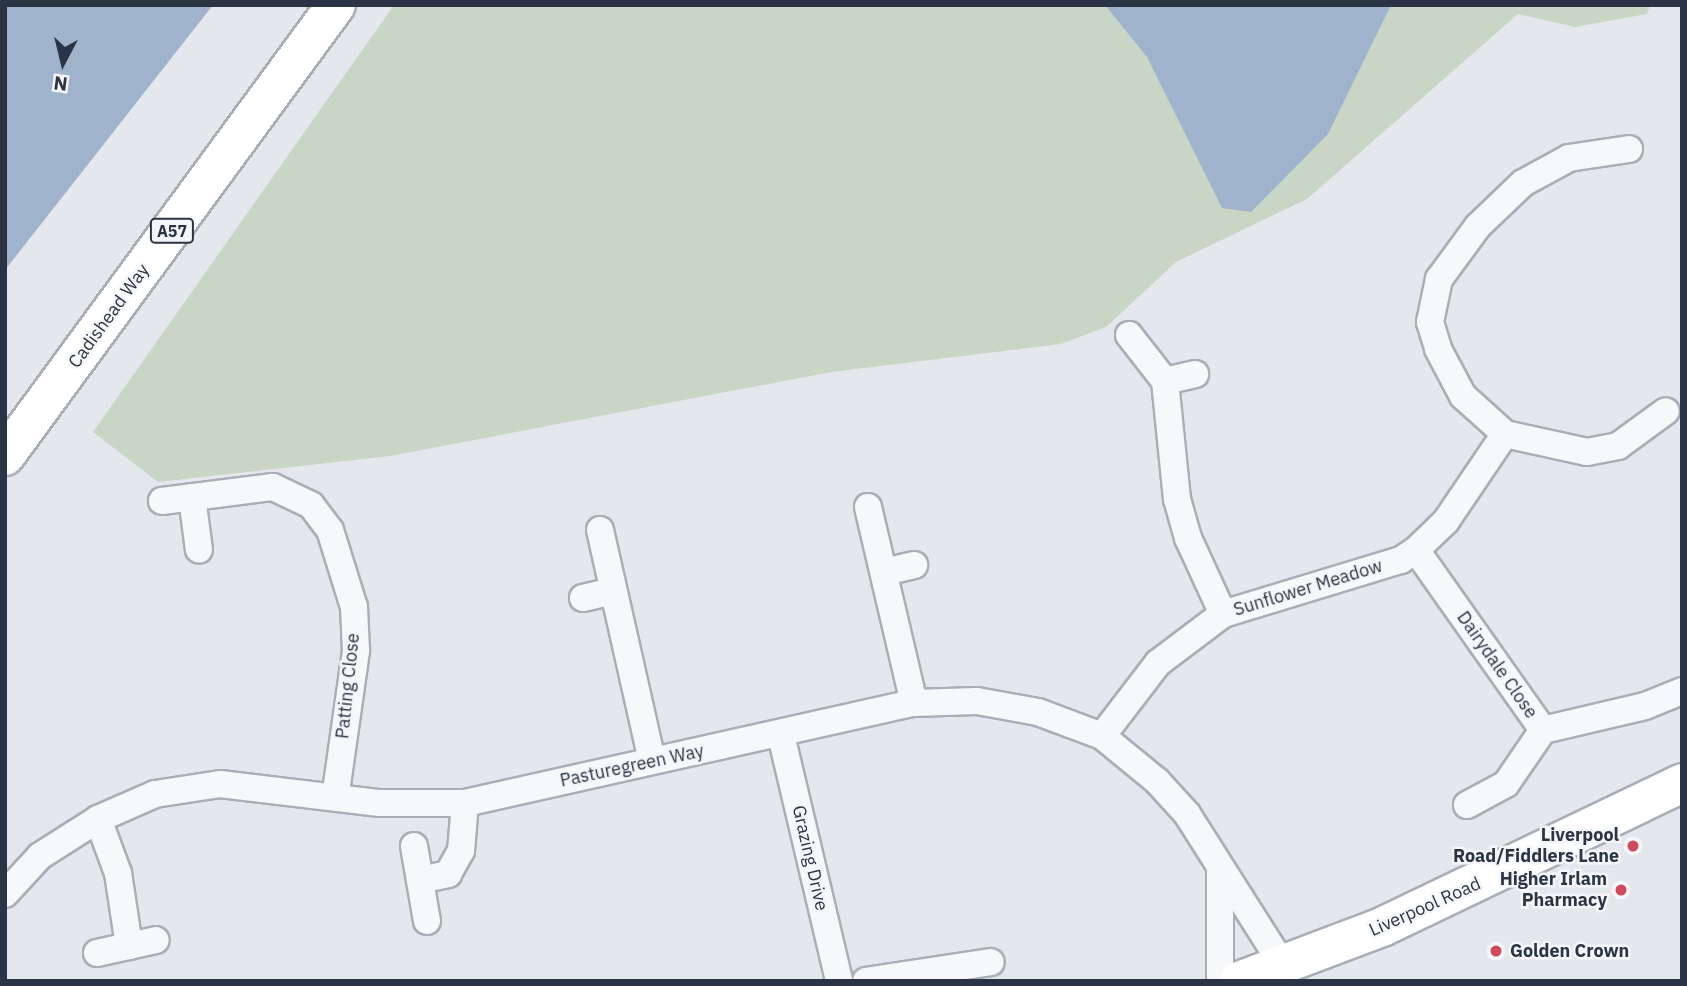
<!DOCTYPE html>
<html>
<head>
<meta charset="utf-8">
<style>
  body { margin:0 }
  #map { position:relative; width:1687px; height:986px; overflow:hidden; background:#e4e7ec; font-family:"IBM Plex Sans",sans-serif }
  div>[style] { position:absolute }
  .green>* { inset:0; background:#c9d6c5 }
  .water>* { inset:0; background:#9fb4cc }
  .roads { filter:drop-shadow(2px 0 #a9aeb7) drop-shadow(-2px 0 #a9aeb7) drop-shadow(0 2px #a9aeb7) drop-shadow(0 -2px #a9aeb7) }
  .minor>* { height:26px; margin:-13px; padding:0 13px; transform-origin:13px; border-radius:13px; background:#f7f8fa }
  .secondary>* { height:38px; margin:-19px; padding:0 19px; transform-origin:19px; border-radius:19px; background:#fff }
  .trunk>* { height:38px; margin:-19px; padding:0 19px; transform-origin:19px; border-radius:19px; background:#fff }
  .dots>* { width:19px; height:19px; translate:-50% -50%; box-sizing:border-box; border:4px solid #f4f6f9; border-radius:50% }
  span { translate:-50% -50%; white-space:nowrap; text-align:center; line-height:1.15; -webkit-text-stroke:5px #f4f6f9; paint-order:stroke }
  .shield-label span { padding:2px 5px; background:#f4f6f9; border:2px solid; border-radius:5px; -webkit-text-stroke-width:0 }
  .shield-label { font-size:16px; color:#2b3445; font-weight:700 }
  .street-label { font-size:18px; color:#2b3445 }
  .poi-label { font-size:18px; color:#2b3445; font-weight:700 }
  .right { translate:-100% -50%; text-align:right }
  .left { translate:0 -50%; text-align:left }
  .frame { position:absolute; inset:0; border:7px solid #2b3445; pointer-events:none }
  .north { position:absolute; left:28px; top:28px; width:70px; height:70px; -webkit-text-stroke:5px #f4f6f9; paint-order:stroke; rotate:187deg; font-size:19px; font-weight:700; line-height:28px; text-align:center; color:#2b3445 }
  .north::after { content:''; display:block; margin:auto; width:24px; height:32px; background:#2b3445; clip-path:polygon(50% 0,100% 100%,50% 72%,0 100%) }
</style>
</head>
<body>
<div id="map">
  <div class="green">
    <i style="clip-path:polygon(394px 5px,1650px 5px,1647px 14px,1575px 27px,1518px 14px,1307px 199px,1176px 262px,1106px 327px,1061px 344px,831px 372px,390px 456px,158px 482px,93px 432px)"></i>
  </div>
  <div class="water">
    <i style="clip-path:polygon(5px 5px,213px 5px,5px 270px)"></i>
    <i style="clip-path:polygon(1105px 5px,1391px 5px,1328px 134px,1251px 212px,1222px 208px,1147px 57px)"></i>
  </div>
  <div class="roads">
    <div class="minor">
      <i style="left:1629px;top:149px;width:61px;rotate:171.5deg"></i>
      <i style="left:1569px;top:158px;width:52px;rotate:151.5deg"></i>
      <i style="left:1523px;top:183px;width:62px;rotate:136.3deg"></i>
      <i style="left:1478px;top:226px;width:66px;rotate:126.3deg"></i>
      <i style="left:1439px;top:279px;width:44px;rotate:101.8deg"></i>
      <i style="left:1430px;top:322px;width:28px;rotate:73deg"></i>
      <i style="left:1438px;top:349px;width:53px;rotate:62deg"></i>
      <i style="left:1463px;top:396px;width:57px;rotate:42.1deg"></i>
      <i style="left:1505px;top:434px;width:84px;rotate:12.4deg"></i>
      <i style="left:1587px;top:452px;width:32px;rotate:-11deg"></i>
      <i style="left:1618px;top:446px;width:59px;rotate:-36.1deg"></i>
      <i style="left:1129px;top:335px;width:58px;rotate:52deg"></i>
      <i style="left:1165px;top:381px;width:119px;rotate:84.2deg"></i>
      <i style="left:1177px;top:499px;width:41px;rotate:74.2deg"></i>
      <i style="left:1188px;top:538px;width:84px;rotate:65.3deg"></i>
      <i style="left:1165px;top:381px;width:31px;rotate:-13deg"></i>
      <i style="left:192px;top:497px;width:53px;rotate:82.5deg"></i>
      <i style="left:162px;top:501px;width:112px;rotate:-7.2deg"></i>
      <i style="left:273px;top:487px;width:42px;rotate:25.3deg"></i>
      <i style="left:311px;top:505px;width:31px;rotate:53deg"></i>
      <i style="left:330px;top:530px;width:81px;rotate:72.7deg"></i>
      <i style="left:354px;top:607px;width:44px;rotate:87.4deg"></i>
      <i style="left:356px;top:651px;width:148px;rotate:98.1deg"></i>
      <i style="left:868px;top:507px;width:201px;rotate:76.8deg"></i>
      <i style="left:600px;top:530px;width:236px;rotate:77.3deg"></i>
      <i style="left:1416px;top:550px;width:220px;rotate:54.8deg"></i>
      <i style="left:1543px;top:730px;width:105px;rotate:-13.2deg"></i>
      <i style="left:1645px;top:706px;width:40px;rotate:-22deg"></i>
      <i style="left:884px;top:572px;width:31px;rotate:-13deg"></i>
      <i style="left:583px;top:598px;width:31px;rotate:-13deg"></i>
      <i style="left:781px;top:735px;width:253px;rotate:76.7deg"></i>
      <i style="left:1102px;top:736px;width:92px;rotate:-52.5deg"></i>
      <i style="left:1158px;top:663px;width:81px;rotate:-37deg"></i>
      <i style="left:1223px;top:614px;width:186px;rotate:-16.9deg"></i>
      <i style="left:1401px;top:560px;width:18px;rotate:-34deg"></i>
      <i style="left:1416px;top:550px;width:42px;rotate:-44deg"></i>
      <i style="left:1446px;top:521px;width:105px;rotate:-55.9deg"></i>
      <i style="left:1467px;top:805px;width:44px;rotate:-28.3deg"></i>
      <i style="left:1506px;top:784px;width:65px;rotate:-55.6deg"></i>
      <i style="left:98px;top:819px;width:58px;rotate:69.7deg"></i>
      <i style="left:118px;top:873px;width:74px;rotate:81.4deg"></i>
      <i style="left:414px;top:846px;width:76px;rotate:80.2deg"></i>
      <i style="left:420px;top:880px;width:29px;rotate:-12deg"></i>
      <i style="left:448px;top:874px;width:26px;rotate:-61deg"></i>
      <i style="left:461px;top:851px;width:48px;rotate:-85.2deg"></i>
      <i style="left:5px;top:894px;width:52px;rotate:-47.4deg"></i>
      <i style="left:40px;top:856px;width:69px;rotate:-32.5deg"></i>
      <i style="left:98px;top:819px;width:62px;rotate:-23.7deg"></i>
      <i style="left:155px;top:794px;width:66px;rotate:-8.7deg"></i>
      <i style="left:220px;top:784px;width:161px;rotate:6.8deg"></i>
      <i style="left:380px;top:803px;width:85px"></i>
      <i style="left:465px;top:803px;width:460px;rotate:-12.6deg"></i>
      <i style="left:914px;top:703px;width:63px;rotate:-1.8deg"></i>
      <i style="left:977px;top:701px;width:62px;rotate:10.2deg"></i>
      <i style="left:1038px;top:712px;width:68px;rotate:20.6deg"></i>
      <i style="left:1102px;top:736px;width:71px;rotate:39.3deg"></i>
      <i style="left:1157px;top:781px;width:45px;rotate:47.7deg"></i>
      <i style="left:1187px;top:814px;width:181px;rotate:57.6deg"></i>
      <i style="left:97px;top:953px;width:60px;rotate:-12.4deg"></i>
      <i style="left:866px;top:981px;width:126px;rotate:-8.6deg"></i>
      <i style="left:1220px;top:981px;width:109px;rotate:-90deg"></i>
    </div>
    <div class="secondary">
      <i style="left:1239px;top:981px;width:153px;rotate:-20.7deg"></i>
      <i style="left:1382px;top:927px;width:333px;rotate:-25.6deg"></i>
    </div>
    <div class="trunk">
      <i style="left:5px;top:456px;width:559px;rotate:-53.72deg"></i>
    </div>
  </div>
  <div class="dots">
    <i style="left:1633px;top:846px;background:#d1495b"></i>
    <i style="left:1621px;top:890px;background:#d1495b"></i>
    <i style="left:1496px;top:951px;background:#d1495b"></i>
  </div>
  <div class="shield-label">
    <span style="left:172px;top:231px">A57</span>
  </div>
  <div class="street-label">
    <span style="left:109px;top:316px;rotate:-54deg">Cadishead Way</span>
    <span style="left:1308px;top:588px;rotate:-17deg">Sunflower Meadow</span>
    <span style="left:1497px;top:665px;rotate:55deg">Dairydale Close</span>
    <span style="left:348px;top:686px;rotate:-84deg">Patting Close</span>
    <span style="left:632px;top:766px;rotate:-12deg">Pasturegreen Way</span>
    <span style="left:810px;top:858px;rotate:77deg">Grazing Drive</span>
    <span style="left:1425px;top:907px;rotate:-24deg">Liverpool Road</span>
  </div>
  <div class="poi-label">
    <span class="right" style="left:1619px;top:846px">Liverpool<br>Road/Fiddlers Lane</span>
    <span class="right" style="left:1607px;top:890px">Higher Irlam<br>Pharmacy</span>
    <span class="left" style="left:1510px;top:951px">Golden Crown</span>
  </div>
  <div class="frame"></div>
  <div class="north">N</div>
</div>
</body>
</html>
